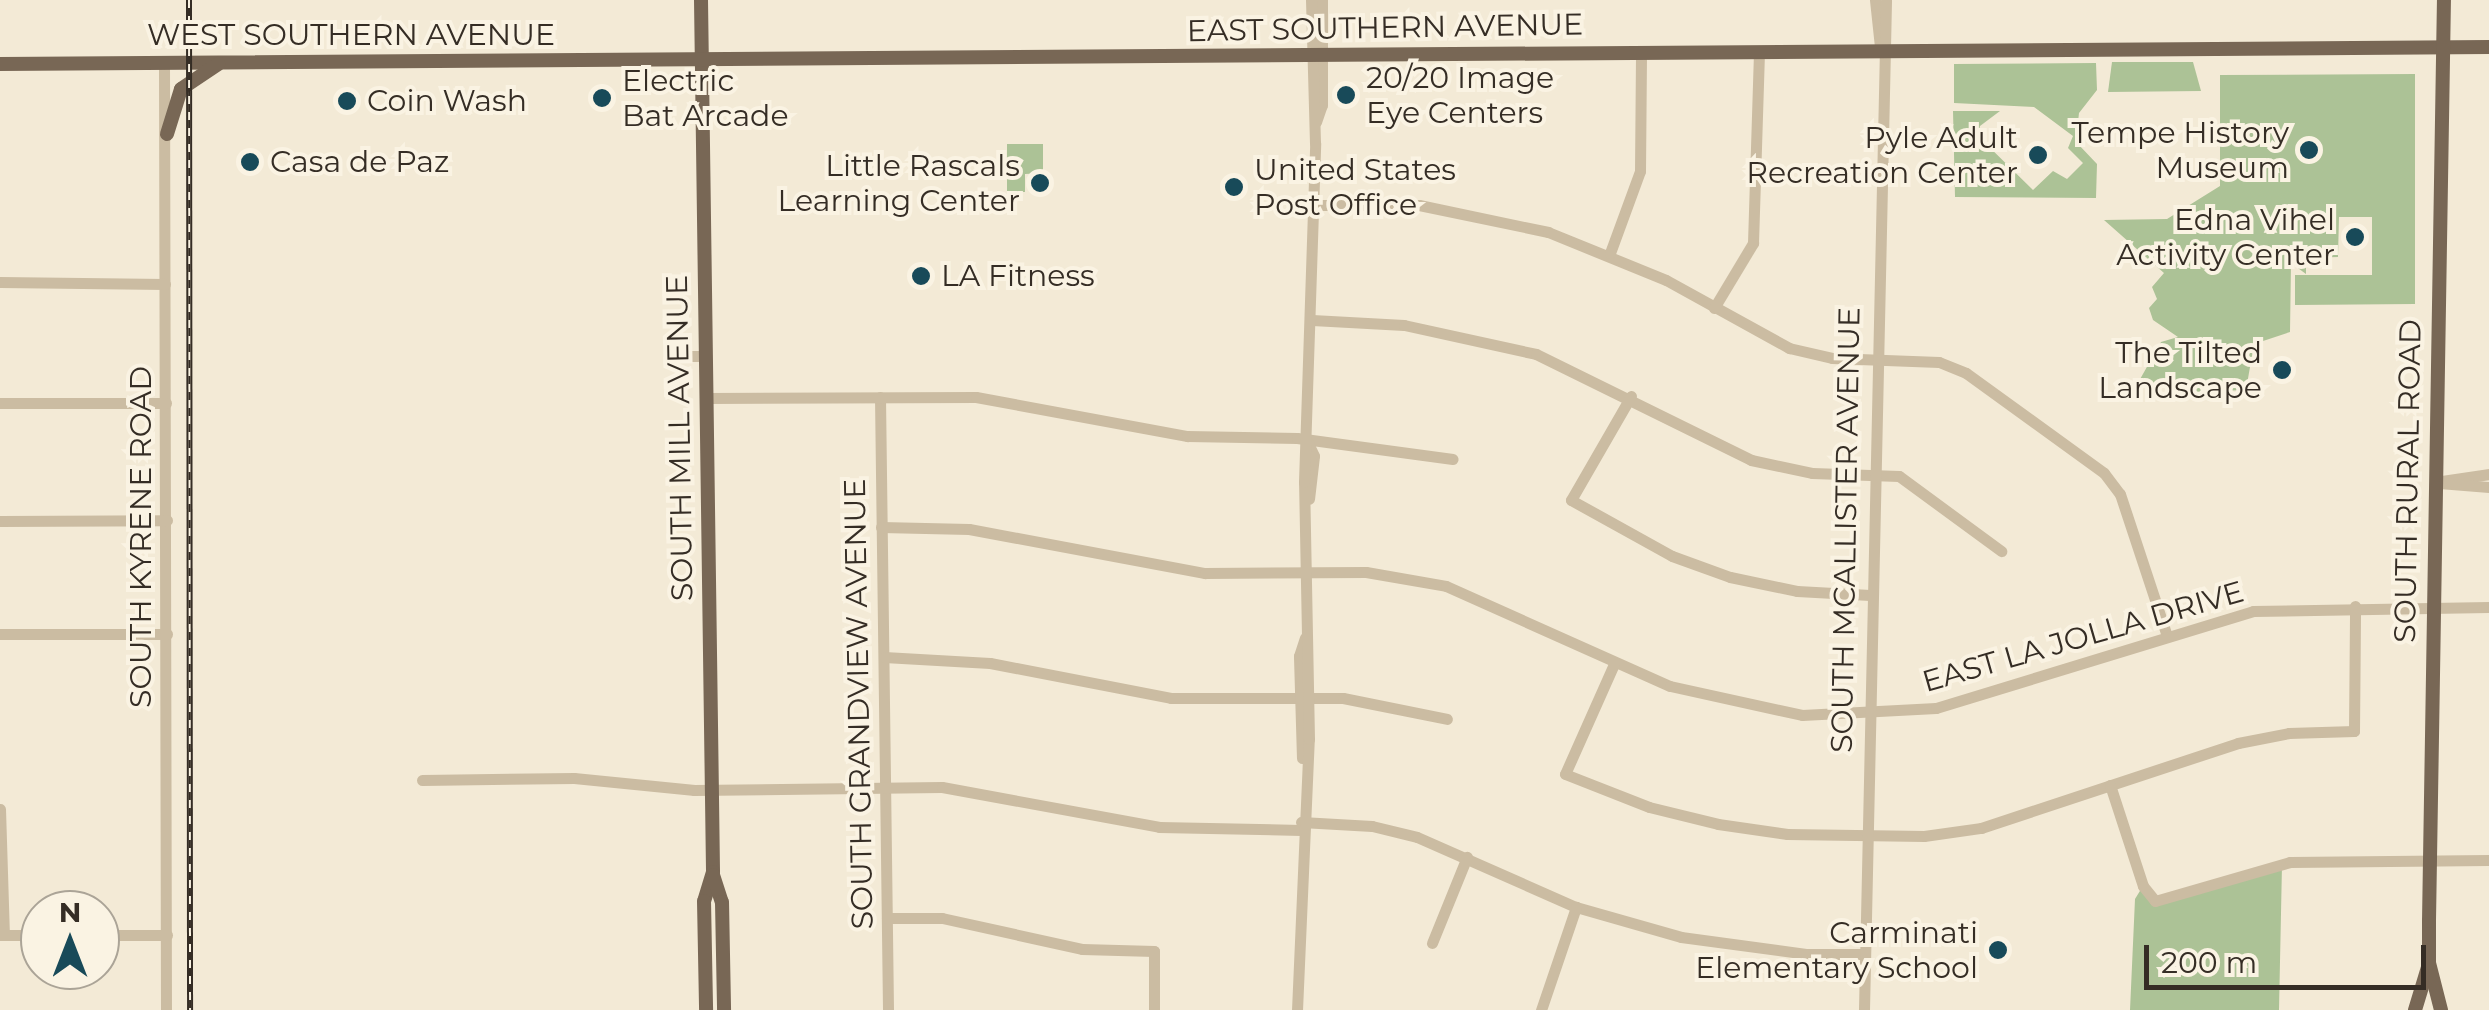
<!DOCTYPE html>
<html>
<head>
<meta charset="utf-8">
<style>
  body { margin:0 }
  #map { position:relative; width:2489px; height:1010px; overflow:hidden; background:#f3ead6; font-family:Montserrat,sans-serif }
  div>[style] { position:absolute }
  .green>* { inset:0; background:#acc296 }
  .minor>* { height:11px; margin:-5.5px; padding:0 5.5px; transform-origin:5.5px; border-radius:5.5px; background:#cbbca2 }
  .major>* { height:14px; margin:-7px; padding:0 7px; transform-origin:7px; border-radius:7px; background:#786755 }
  .rail>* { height:6px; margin-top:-3px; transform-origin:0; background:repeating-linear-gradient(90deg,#faf3e3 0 8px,#352d25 0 16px); box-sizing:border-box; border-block:2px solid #352d25 }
  .dots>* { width:28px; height:28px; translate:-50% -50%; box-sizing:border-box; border:5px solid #faf3e3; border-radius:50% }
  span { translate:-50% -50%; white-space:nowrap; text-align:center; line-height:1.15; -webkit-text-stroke:8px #faf3e3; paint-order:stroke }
  .street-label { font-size:30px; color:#352d25 }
  .poi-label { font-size:30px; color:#352d25 }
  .left { translate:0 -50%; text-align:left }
  .right { translate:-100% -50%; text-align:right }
  .north { position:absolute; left:20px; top:890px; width:100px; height:100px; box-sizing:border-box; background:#faf3e3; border:2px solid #aba497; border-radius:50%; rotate:0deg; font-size:28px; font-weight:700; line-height:40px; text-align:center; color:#352d25 }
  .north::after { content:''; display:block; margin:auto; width:35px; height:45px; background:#184a59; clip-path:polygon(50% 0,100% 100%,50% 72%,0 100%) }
  .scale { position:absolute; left:2144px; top:945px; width:282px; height:45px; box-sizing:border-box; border:5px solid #352d25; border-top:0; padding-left:12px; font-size:30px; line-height:35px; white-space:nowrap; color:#352d25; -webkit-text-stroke:8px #faf3e3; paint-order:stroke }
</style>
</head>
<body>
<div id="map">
  <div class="green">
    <i style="clip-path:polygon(2112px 62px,2193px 62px,2201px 91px,2108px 92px)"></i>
    <i style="clip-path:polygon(2096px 63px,2097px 90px,2079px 113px,2077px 131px,2078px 144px,2097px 164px,2096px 198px,1955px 197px,1953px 111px,2000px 111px,1980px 126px,1978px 136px,2033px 190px,2053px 171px,2067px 179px,2083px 163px,2068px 148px,2073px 136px,2034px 107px,1954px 103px,1954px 64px)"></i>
    <i style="clip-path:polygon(2415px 74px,2415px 304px,2295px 305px,2295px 275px,2372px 275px,2372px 217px,2339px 217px,2338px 257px,2306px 258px,2306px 274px,2291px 263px,2290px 332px,2254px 344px,2246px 390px,2188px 392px,2139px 381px,2161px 342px,2178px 337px,2153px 320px,2149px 308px,2157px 299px,2152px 287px,2164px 273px,2104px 220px,2167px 219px,2220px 186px,2220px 75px)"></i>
    <i style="clip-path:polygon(1007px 144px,1043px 144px,1043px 173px,1025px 174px,1025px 192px,1007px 192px)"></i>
    <i style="clip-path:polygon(2282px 865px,2279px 1010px,2130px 1010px,2135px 899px,2143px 886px,2156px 901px)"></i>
  </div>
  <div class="minor">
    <i style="left:1875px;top:0;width:47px;rotate:83.9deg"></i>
    <i style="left:164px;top:63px;width:947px;rotate:89.88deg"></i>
    <i style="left:1316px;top:122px;width:18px;rotate:-71deg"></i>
    <i style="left:1322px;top:105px;width:105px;rotate:-90deg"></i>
    <i style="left:1314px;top:205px;width:105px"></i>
    <i style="left:1419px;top:205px;width:132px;rotate:11.8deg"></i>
    <i style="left:1548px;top:232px;width:127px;rotate:22.1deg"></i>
    <i style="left:1666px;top:280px;width:141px;rotate:28.9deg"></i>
    <i style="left:1789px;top:348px;width:44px;rotate:13.1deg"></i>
    <i style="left:1832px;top:358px;width:107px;rotate:2.1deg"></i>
    <i style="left:1939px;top:362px;width:29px;rotate:22deg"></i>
    <i style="left:1966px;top:373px;width:170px;rotate:35.9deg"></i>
    <i style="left:2104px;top:473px;width:26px;rotate:53deg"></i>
    <i style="left:2120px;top:494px;width:146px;rotate:71.7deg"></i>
    <i style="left:1610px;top:253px;width:87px;rotate:-69.9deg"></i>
    <i style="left:1640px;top:171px;width:118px;rotate:-89.5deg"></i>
    <i style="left:0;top:282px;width:165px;rotate:0.7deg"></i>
    <i style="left:1714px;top:308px;width:76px;rotate:-59deg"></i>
    <i style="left:1753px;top:243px;width:191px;rotate:-88.2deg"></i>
    <i style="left:1312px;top:320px;width:92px;rotate:3.1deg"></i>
    <i style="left:1404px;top:325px;width:135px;rotate:12.4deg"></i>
    <i style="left:1536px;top:354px;width:240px;rotate:26.2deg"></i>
    <i style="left:1751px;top:460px;width:62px;rotate:12deg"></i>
    <i style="left:1812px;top:473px;width:87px;rotate:2deg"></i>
    <i style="left:1899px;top:476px;width:127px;rotate:36.3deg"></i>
    <i style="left:677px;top:356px;width:29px"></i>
    <i style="left:1631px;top:396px;width:120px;rotate:120deg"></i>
    <i style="left:1571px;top:500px;width:115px;rotate:29deg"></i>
    <i style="left:1672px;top:556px;width:62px;rotate:19.9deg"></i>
    <i style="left:1730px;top:577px;width:68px;rotate:11.8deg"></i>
    <i style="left:1797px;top:591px;width:73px;rotate:3.1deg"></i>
    <i style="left:880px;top:397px;width:613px;rotate:89.25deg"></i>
    <i style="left:707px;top:398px;width:269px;rotate:-0.2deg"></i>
    <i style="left:976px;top:397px;width:215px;rotate:10.5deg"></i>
    <i style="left:1187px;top:436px;width:110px;rotate:1deg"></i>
    <i style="left:1297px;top:438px;width:157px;rotate:7.7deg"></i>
    <i style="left:0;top:403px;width:166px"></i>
    <i style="left:1308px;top:443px;width:14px;rotate:65deg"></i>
    <i style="left:1314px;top:456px;width:43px;rotate:96.6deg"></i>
    <i style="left:2435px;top:482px;width:55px;rotate:-8.4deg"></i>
    <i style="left:2439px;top:483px;width:50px;rotate:4.6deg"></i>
    <i style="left:0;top:521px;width:167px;rotate:-0.3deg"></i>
    <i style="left:881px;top:527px;width:88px;rotate:1.3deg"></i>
    <i style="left:969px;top:529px;width:240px;rotate:10.6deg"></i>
    <i style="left:1205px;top:573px;width:161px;rotate:-0.4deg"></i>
    <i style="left:1366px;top:572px;width:81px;rotate:9.9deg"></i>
    <i style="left:1446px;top:586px;width:245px;rotate:24.1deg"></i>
    <i style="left:1670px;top:686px;width:135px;rotate:12.4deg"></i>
    <i style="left:1802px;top:715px;width:134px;rotate:-3deg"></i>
    <i style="left:1936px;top:708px;width:332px;rotate:-17deg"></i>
    <i style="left:2253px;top:611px;width:236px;rotate:-1deg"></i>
    <i style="left:0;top:634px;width:167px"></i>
    <i style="left:884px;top:657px;width:106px;rotate:3.2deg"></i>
    <i style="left:990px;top:663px;width:184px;rotate:10.9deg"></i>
    <i style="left:1171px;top:698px;width:172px"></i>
    <i style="left:1343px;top:698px;width:106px;rotate:11.4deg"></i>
    <i style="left:1614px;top:664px;width:120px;rotate:114deg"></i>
    <i style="left:1565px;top:774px;width:90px;rotate:21.4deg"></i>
    <i style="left:1649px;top:807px;width:71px;rotate:13.8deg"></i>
    <i style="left:1718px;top:824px;width:70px;rotate:8.2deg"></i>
    <i style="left:1787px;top:834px;width:137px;rotate:0.8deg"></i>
    <i style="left:1924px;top:836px;width:58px;rotate:-8deg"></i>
    <i style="left:1981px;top:828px;width:271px;rotate:-18.3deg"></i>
    <i style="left:2238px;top:743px;width:52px;rotate:-11.1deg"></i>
    <i style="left:2289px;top:733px;width:65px;rotate:-1.8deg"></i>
    <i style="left:2354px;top:731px;width:125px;rotate:-89.5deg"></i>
    <i style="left:1302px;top:758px;width:102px;rotate:-91.7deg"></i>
    <i style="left:1299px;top:656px;width:19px;rotate:-72deg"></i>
    <i style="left:422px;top:780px;width:152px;rotate:-0.8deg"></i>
    <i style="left:574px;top:778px;width:121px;rotate:5.7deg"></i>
    <i style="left:694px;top:790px;width:248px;rotate:-0.7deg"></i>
    <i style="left:942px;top:787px;width:221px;rotate:10.4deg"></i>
    <i style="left:1159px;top:827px;width:142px;rotate:1.2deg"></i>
    <i style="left:2110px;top:785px;width:106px;rotate:71.9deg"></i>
    <i style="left:2143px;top:886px;width:19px;rotate:51deg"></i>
    <i style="left:2155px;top:901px;width:141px;rotate:-16.1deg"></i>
    <i style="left:2290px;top:862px;width:199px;rotate:-0.6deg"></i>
    <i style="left:0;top:809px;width:126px;rotate:88.2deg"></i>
    <i style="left:1301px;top:822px;width:71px;rotate:3.2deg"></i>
    <i style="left:1372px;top:826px;width:46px;rotate:13.7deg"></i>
    <i style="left:1417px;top:837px;width:174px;rotate:23.8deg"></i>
    <i style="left:1576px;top:907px;width:109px;rotate:15.9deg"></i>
    <i style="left:1681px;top:937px;width:126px;rotate:7.7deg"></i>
    <i style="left:1806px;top:954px;width:58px"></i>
    <i style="left:887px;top:918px;width:55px"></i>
    <i style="left:942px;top:918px;width:143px;rotate:12.5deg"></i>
    <i style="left:1082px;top:949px;width:72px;rotate:1.6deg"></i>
    <i style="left:1154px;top:951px;width:59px;rotate:90deg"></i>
    <i style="left:0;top:935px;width:40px"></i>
    <i style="left:100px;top:935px;width:67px"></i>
    <i style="left:1432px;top:943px;width:93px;rotate:-67.9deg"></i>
    <i style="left:1297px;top:1010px;width:271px;rotate:-87.5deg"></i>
    <i style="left:1309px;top:739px;width:257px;rotate:-91.1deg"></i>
    <i style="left:1304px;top:482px;width:339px;rotate:-88.1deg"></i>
    <i style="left:1315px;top:143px;width:143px;rotate:-91.6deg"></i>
    <i style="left:1541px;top:1010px;width:109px;rotate:-71.2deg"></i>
    <i style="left:1864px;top:1010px;width:1010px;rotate:-88.75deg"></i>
  </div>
  <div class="major">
    <i style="left:701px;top:0;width:872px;rotate:89.21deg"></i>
    <i style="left:713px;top:872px;width:30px;rotate:107deg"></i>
    <i style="left:704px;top:901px;width:109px;rotate:88.9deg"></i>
    <i style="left:0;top:64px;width:2489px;rotate:-0.39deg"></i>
    <i style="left:167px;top:134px;width:47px;rotate:-72.7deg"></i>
    <i style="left:181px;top:89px;width:45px;rotate:-34deg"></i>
    <i style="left:713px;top:875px;width:28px;rotate:72deg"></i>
    <i style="left:722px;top:902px;width:108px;rotate:88.9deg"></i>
    <i style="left:2415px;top:1010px;width:48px;rotate:-73.1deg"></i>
    <i style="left:2441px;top:1010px;width:49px;rotate:-104.3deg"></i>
    <i style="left:2429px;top:963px;width:42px;rotate:-90deg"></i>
    <i style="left:2429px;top:921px;width:921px;rotate:-89.07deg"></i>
  </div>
  <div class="rail">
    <i style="left:189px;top:0;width:1010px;rotate:89.94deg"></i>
  </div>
  <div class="dots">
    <i style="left:1346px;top:95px;background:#184a59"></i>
    <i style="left:602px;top:98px;background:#184a59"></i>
    <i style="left:347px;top:101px;background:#184a59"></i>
    <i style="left:2309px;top:150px;background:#184a59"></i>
    <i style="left:2038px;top:155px;background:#184a59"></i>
    <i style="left:250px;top:162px;background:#184a59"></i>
    <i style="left:1040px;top:183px;background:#184a59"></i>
    <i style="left:1234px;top:187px;background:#184a59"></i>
    <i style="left:2355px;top:237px;background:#184a59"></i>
    <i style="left:921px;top:276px;background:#184a59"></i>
    <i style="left:2282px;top:370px;background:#184a59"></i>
    <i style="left:1998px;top:950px;background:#184a59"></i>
  </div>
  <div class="street-label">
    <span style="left:1385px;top:28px;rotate:-1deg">EAST SOUTHERN AVENUE</span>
    <span style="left:351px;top:35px">WEST SOUTHERN AVENUE</span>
    <span style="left:680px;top:438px;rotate:-91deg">SOUTH MILL AVENUE</span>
    <span style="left:2408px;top:481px;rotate:-89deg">SOUTH RURAL ROAD</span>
    <span style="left:1846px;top:530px;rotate:-89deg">SOUTH MCALLISTER AVENUE</span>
    <span style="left:141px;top:537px;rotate:-90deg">SOUTH KYRENE ROAD</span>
    <span style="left:2083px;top:637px;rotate:-16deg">EAST LA JOLLA DRIVE</span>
    <span style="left:859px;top:704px;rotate:-91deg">SOUTH GRANDVIEW AVENUE</span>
  </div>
  <div class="poi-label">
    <span class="left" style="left:1366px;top:95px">20/20 Image<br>Eye Centers</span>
    <span class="left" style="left:622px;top:98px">Electric<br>Bat Arcade</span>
    <span class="left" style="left:367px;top:101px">Coin Wash</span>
    <span class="right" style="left:2289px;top:150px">Tempe History<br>Museum</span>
    <span class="right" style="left:2018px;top:155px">Pyle Adult<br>Recreation Center</span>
    <span class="left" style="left:270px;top:162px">Casa de Paz</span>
    <span class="right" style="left:1020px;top:183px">Little Rascals<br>Learning Center</span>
    <span class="left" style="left:1254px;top:187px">United States<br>Post Office</span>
    <span class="right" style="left:2335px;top:237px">Edna Vihel<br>Activity Center</span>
    <span class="left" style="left:941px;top:276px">LA Fitness</span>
    <span class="right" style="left:2262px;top:370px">The Tilted<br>Landscape</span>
    <span class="right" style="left:1978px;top:950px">Carminati<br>Elementary School</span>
  </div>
  <div class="north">N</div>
  <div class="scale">200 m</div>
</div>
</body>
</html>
